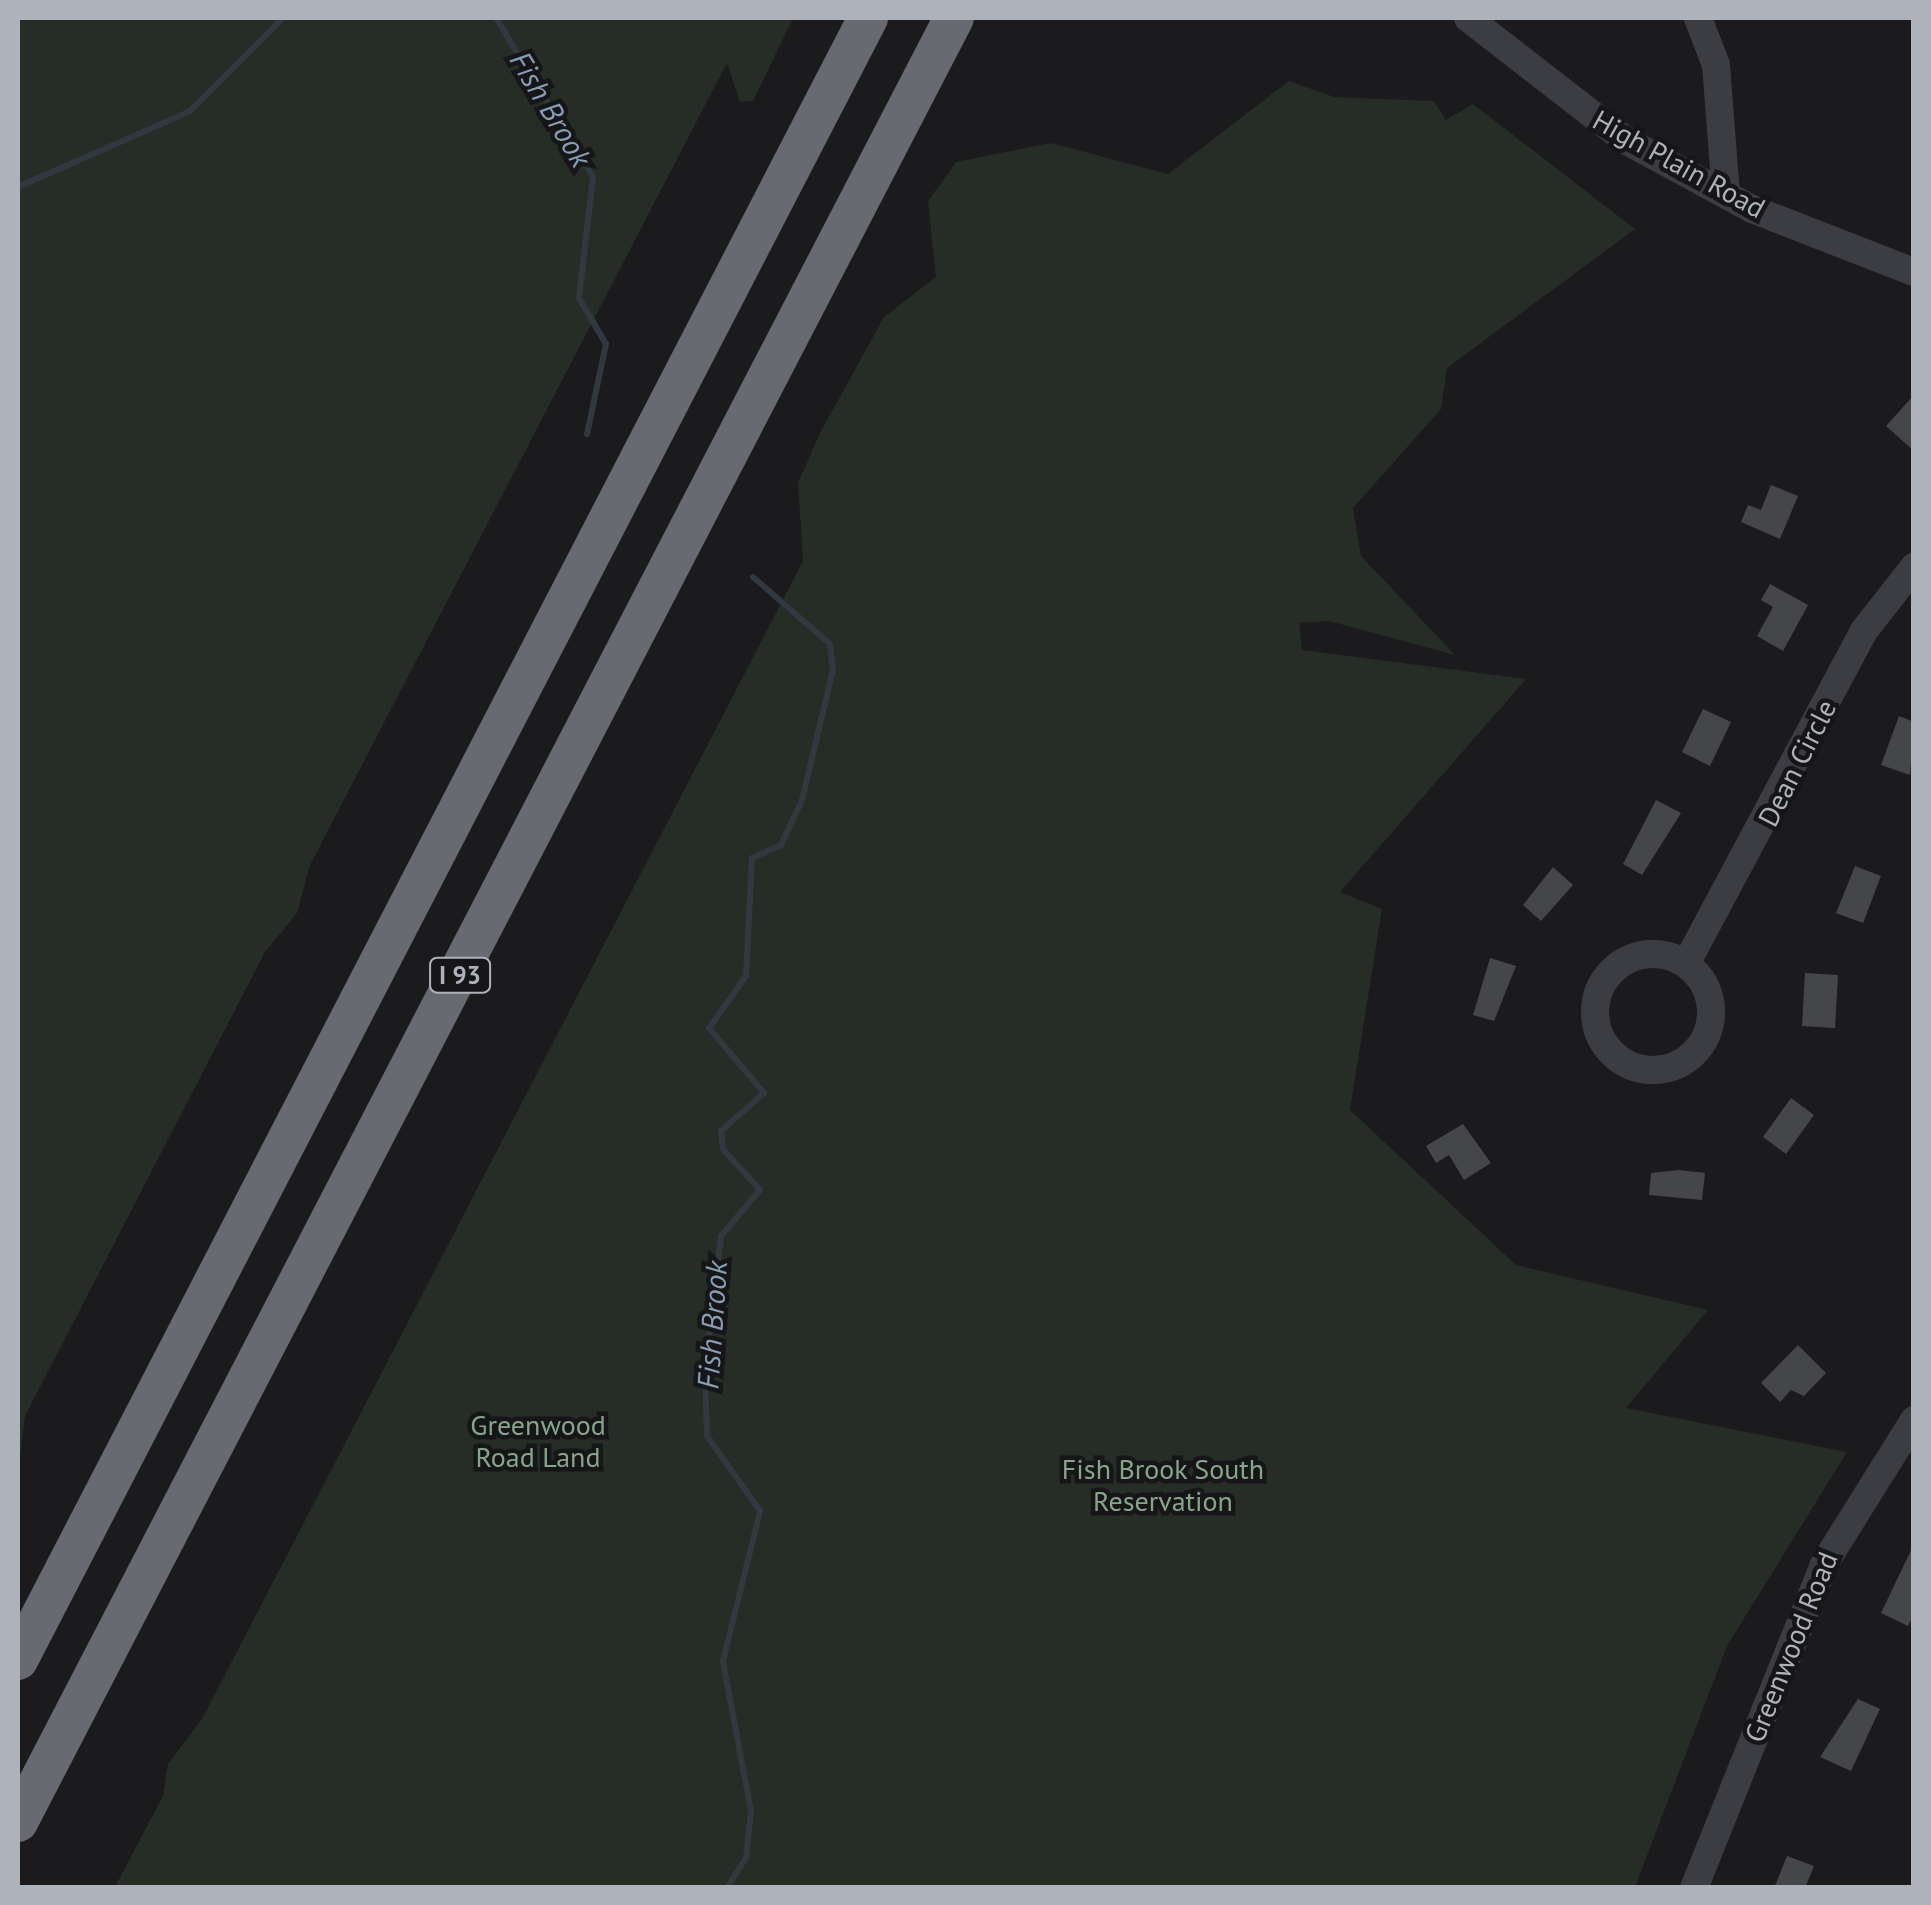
<!DOCTYPE html>
<html>
<head>
<meta charset="utf-8">
<style>
  body { margin:0 }
  #map { position:relative; width:1931px; height:1905px; overflow:hidden; background:#1b1b1d; font-family:"PT Sans",sans-serif }
  div>[style] { position:absolute }
  .green>* { inset:0; background:#252d26 }
  .stream>* { height:6px; margin:-3px; padding:0 3px; transform-origin:3px; border-radius:3px; background:#313940 }
  .building>* { inset:0; background:#45464a }
  .minor>* { height:28px; margin:-14px; padding:0 14px; transform-origin:14px; border-radius:14px; background:#3c3d42 }
  .minor>.ring { margin:-14px; padding:0; box-sizing:content-box; background:none; border:28px solid #3c3d42; border-radius:50% }
  .highway>* { height:40px; margin:-20px; padding:0 20px; transform-origin:20px; border-radius:20px; background:#686a72 }
  span { translate:-50% -50%; white-space:nowrap; text-align:center; line-height:1.15; -webkit-text-stroke:9px #161618; paint-order:stroke }
  .shield-label span { padding:2px 8px; background:#161618; border:2px solid; border-radius:8px; -webkit-text-stroke-width:0 }
  .shield-label { font-size:25px; color:#aeb2bb; font-weight:700 }
  .street-label { font-size:28px; color:#aeb2bb }
  .park-label { font-size:28px; color:#87a58a }
  .water-label { font-size:30px; color:#889db3; font-style:italic }
  .frame { position:absolute; inset:0; border:20px solid #aeb2bb; pointer-events:none }
</style>
</head>
<body>
<div id="map">
  <div class="green">
    <i style="clip-path:polygon(18px 18px,793px 18px,753px 101px,740px 102px,727px 63px,310px 865px,297px 913px,265px 952px,25px 1416px,18px 1472px)"></i>
    <i style="clip-path:polygon(1289px 81px,1334px 97px,1434px 101px,1446px 120px,1473px 104px,1635px 229px,1447px 368px,1441px 409px,1353px 508px,1361px 556px,1455px 655px,1329px 621px,1299px 623px,1302px 650px,1526px 679px,1340px 892px,1382px 909px,1350px 1110px,1516px 1265px,1708px 1310px,1626px 1408px,1847px 1452px,1727px 1646px,1635px 1887px,115px 1887px,163px 1796px,168px 1764px,202px 1719px,803px 561px,798px 483px,820px 433px,884px 317px,936px 277px,928px 201px,956px 162px,1051px 143px,1168px 174px)"></i>
  </div>
  <div class="stream">
    <i style="left:496px;top:18px;width:186px;rotate:58.6deg"></i>
    <i style="left:593px;top:177px;width:122px;rotate:96.6deg"></i>
    <i style="left:579px;top:298px;width:53px;rotate:59.6deg"></i>
    <i style="left:606px;top:344px;width:92px;rotate:101.9deg"></i>
    <i style="left:18px;top:187px;width:188px;rotate:-23.8deg"></i>
    <i style="left:190px;top:111px;width:132px;rotate:-45deg"></i>
    <i style="left:727px;top:1888px;width:36px;rotate:-58deg"></i>
    <i style="left:746px;top:1858px;width:47px;rotate:-83.9deg"></i>
    <i style="left:751px;top:1811px;width:153px;rotate:-100.6deg"></i>
    <i style="left:723px;top:1661px;width:154px;rotate:-76.1deg"></i>
    <i style="left:760px;top:1511px;width:92px;rotate:-125.2deg"></i>
    <i style="left:707px;top:1436px;width:65px;rotate:-91.8deg"></i>
    <i style="left:705px;top:1371px;width:136px;rotate:-83.2deg"></i>
    <i style="left:721px;top:1236px;width:60px;rotate:-49.7deg"></i>
    <i style="left:760px;top:1190px;width:55px;rotate:-132.1deg"></i>
    <i style="left:723px;top:1149px;width:18px;rotate:-96deg"></i>
    <i style="left:721px;top:1131px;width:57px;rotate:-41.5deg"></i>
    <i style="left:764px;top:1093px;width:85px;rotate:-130.2deg"></i>
    <i style="left:709px;top:1028px;width:64px;rotate:-54.6deg"></i>
    <i style="left:746px;top:976px;width:118px;rotate:-87.1deg"></i>
    <i style="left:752px;top:858px;width:32px;rotate:-24deg"></i>
    <i style="left:781px;top:845px;width:50px;rotate:-65deg"></i>
    <i style="left:802px;top:800px;width:134px;rotate:-76.6deg"></i>
    <i style="left:833px;top:670px;width:26px;rotate:-97deg"></i>
    <i style="left:830px;top:644px;width:102px;rotate:-139deg"></i>
  </div>
  <div class="building">
    <i style="clip-path:polygon(1914px 395px,1914px 451px,1886px 426px)"></i>
    <i style="clip-path:polygon(1771px 485px,1798px 496px,1780px 539px,1741px 522px,1748px 505px,1761px 510px)"></i>
    <i style="clip-path:polygon(1770px 584px,1808px 605px,1783px 651px,1757px 636px,1773px 607px,1761px 600px)"></i>
    <i style="clip-path:polygon(1703px 709px,1731px 722px,1710px 766px,1682px 752px)"></i>
    <i style="clip-path:polygon(1899px 716px,1914px 722px,1910px 775px,1881px 765px)"></i>
    <i style="clip-path:polygon(1656px 800px,1681px 813px,1642px 875px,1623px 864px)"></i>
    <i style="clip-path:polygon(1855px 866px,1881px 876px,1863px 923px,1836px 913px)"></i>
    <i style="clip-path:polygon(1553px 867px,1573px 885px,1541px 921px,1523px 905px)"></i>
    <i style="clip-path:polygon(1490px 958px,1516px 966px,1494px 1021px,1473px 1015px)"></i>
    <i style="clip-path:polygon(1805px 973px,1838px 975px,1835px 1028px,1802px 1026px)"></i>
    <i style="clip-path:polygon(1791px 1098px,1814px 1115px,1786px 1154px,1763px 1137px)"></i>
    <i style="clip-path:polygon(1463px 1124px,1491px 1163px,1464px 1180px,1449px 1155px,1436px 1163px,1426px 1146px)"></i>
    <i style="clip-path:polygon(1679px 1170px,1705px 1173px,1702px 1200px,1649px 1195px,1651px 1173px)"></i>
    <i style="clip-path:polygon(1798px 1345px,1826px 1373px,1804px 1396px,1791px 1390px,1780px 1402px,1761px 1383px)"></i>
    <i style="clip-path:polygon(1914px 1544px,1914px 1614px,1908px 1626px,1881px 1613px)"></i>
    <i style="clip-path:polygon(1858px 1699px,1880px 1709px,1851px 1771px,1820px 1757px)"></i>
    <i style="clip-path:polygon(1787px 1856px,1814px 1866px,1805px 1888px,1774px 1888px)"></i>
  </div>
  <div class="minor">
    <i style="left:1468px;top:18px;width:199px;rotate:37.8deg"></i>
    <i style="left:1625px;top:140px;width:145px;rotate:28.5deg"></i>
    <i style="left:1752px;top:209px;width:174px;rotate:21.3deg"></i>
    <i style="left:1698px;top:18px;width:50px;rotate:69deg"></i>
    <i style="left:1716px;top:65px;width:130px;rotate:85.6deg"></i>
    <i class="ring" style="left:1595px;top:954px;width:88px;height:88px"></i>
    <i style="left:1686px;top:964px;width:376px;rotate:-61.9deg"></i>
    <i style="left:1863px;top:632px;width:83px;rotate:-51.9deg"></i>
    <i style="left:1694px;top:1888px;width:349px;rotate:-68.1deg"></i>
    <i style="left:1824px;top:1564px;width:170px;rotate:-58deg"></i>
  </div>
  <div class="highway">
    <i style="left:18px;top:1660px;width:1849px;rotate:-62.63deg"></i>
    <i style="left:18px;top:1822px;width:2032px;rotate:-62.58deg"></i>
  </div>
  <div class="shield-label">
    <span style="left:460px;top:975px">I 93</span>
  </div>
  <div class="street-label">
    <span style="left:1679px;top:164px;rotate:29deg">High Plain Road</span>
    <span style="left:1797px;top:763px;rotate:-63deg">Dean Circle</span>
    <span style="left:1791px;top:1647px;rotate:-68deg">Greenwood Road</span>
  </div>
  <div class="park-label">
    <span style="left:538px;top:1441px">Greenwood<br>Road Land</span>
    <span style="left:1163px;top:1485px">Fish Brook South<br>Reservation</span>
  </div>
  <div class="water-label">
    <span style="left:551px;top:109px;rotate:59deg">Fish Brook</span>
    <span style="left:712px;top:1325px;rotate:-86deg">Fish Brook</span>
  </div>
  <div class="frame"></div>
</div>
</body>
</html>
